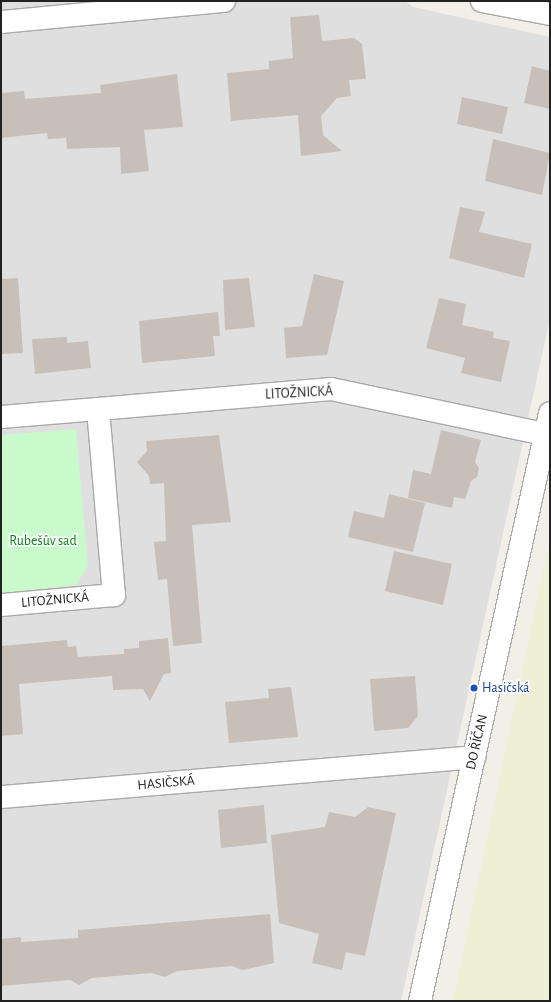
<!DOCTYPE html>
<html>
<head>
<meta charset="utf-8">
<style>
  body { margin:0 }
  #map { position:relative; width:551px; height:1002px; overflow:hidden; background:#f2efe9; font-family:"Alegreya Sans",sans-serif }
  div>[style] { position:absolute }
  .residential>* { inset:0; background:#e0dfdf }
  .farmland>* { inset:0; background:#eef0d5 }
  .park>* { inset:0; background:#c8facc }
  .building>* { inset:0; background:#c7bfb8 }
  .roads { filter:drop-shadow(1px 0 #a9a9a9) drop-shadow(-1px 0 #a9a9a9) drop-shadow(0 1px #a9a9a9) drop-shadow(0 -1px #a9a9a9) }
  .minor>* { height:22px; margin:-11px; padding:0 11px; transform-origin:11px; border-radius:11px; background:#fff }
  .dots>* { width:11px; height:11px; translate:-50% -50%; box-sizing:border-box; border:2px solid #fff; border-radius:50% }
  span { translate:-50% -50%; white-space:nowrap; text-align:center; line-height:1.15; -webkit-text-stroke:3.5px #fff; paint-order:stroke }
  .street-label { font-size:14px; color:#222 }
  .park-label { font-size:14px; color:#0c8416 }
  .transit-label { font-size:14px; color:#164399 }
  .left { translate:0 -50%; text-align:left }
  .frame { position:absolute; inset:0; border:2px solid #222; pointer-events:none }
</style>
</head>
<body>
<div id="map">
  <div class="residential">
    <i style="clip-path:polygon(1px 1px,405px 1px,413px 7px,550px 37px,550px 318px,401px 1001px,1px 1001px)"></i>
  </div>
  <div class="farmland">
    <i style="clip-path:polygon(550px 537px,550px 1001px,452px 1001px,457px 982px)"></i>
  </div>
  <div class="park">
    <i style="clip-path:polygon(76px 429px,88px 566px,76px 585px,1px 593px,1px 435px)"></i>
  </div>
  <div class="building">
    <i style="clip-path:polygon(319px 15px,322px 41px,354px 38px,362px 44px,366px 79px,349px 80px,351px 96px,337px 98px,321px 116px,323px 135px,342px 151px,301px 156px,298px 115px,231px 121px,227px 73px,269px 69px,269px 61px,293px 58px,290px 17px)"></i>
    <i style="clip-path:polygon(532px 66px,550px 71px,550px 109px,524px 103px)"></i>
    <i style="clip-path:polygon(177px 74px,183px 127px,144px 130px,149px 171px,121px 174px,120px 147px,67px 149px,66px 138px,48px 139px,47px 133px,1px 138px,1px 93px,24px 91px,25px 99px,101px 93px,100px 85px)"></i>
    <i style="clip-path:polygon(462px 97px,508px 107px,502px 134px,457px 124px)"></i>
    <i style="clip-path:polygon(493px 139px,550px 153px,542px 195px,485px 181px)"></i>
    <i style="clip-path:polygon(460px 207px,485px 212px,479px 232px,532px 244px,524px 278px,449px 258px)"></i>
    <i style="clip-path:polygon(314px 274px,344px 281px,327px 355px,286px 358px,284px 328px,302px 326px)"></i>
    <i style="clip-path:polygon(18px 278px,23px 353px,1px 354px,1px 279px)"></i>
    <i style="clip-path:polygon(249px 278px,255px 327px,225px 330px,223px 280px)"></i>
    <i style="clip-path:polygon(439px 298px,466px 304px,462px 325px,494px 332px,493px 338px,510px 341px,501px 382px,461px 373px,465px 358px,426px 348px)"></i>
    <i style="clip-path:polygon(218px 312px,220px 336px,213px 336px,215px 356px,142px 363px,139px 321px)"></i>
    <i style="clip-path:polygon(67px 337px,67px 343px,88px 341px,91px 368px,35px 374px,32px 339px)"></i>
    <i style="clip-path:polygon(441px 430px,481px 440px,475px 462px,479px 468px,477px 477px,471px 481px,465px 499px,454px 497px,452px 508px,408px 498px,413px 470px,431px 474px)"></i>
    <i style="clip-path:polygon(219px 435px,231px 522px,192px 525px,202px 643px,173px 646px,167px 579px,158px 580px,154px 542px,166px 541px,164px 483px,150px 484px,149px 476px,137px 462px,147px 451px,146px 441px)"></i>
    <i style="clip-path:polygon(389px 494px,425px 503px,413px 552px,348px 537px,354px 511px,384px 518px)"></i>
    <i style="clip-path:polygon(394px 551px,452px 564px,443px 605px,385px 591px)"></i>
    <i style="clip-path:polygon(168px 638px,171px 673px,164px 674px,150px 701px,143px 689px,113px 690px,112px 676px,19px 684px,23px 734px,1px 736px,1px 646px,67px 640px,68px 647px,76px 646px,78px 657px,124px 654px,124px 649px,139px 648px,139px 641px)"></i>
    <i style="clip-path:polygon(415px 676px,418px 716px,408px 728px,374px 731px,370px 679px)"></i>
    <i style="clip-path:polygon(291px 687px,298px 737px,229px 743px,225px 702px,269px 698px,268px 689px)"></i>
    <i style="clip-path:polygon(264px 805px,267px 843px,221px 848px,218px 810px)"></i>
    <i style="clip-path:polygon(368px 807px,396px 813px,365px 956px,346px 952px,342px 970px,312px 963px,319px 934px,279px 923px,271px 835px,325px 827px,329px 812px,355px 817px)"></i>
    <i style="clip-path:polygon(270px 914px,274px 963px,243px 970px,232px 966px,177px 971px,165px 977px,151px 973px,92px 978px,79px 985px,70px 980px,1px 986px,1px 939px,21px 937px,21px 942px,78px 938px,78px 930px)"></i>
  </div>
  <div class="roads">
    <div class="minor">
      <i style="left:482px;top:1px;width:69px;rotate:10.8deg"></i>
      <i style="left:1px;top:22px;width:224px;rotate:-5.4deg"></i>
      <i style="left:98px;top:409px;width:234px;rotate:-4.9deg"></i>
      <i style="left:331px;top:389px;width:219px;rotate:11.9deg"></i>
      <i style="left:1px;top:417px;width:97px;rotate:-4.7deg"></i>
      <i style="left:98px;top:409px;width:187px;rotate:85.1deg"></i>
      <i style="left:114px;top:595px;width:113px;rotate:174.9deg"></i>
      <i style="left:1px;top:797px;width:475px;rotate:-4.8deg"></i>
      <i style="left:420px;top:1001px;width:602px;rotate:-77.53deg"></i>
    </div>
  </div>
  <div class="dots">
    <i style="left:474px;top:688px;background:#1a4fb4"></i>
  </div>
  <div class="street-label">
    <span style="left:299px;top:393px;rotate:-3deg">LITOŽNICKÁ</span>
    <span style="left:55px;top:600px;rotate:-5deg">LITOŽNICKÁ</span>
    <span style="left:477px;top:742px;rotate:-77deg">DO ŘÍČAN</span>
    <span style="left:166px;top:783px;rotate:-5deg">HASIČSKÁ</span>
  </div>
  <div class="park-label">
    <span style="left:43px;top:541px">Rubešův sad</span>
  </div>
  <div class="transit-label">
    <span class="left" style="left:482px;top:688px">Hasičská</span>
  </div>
  <div class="frame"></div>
</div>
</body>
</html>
